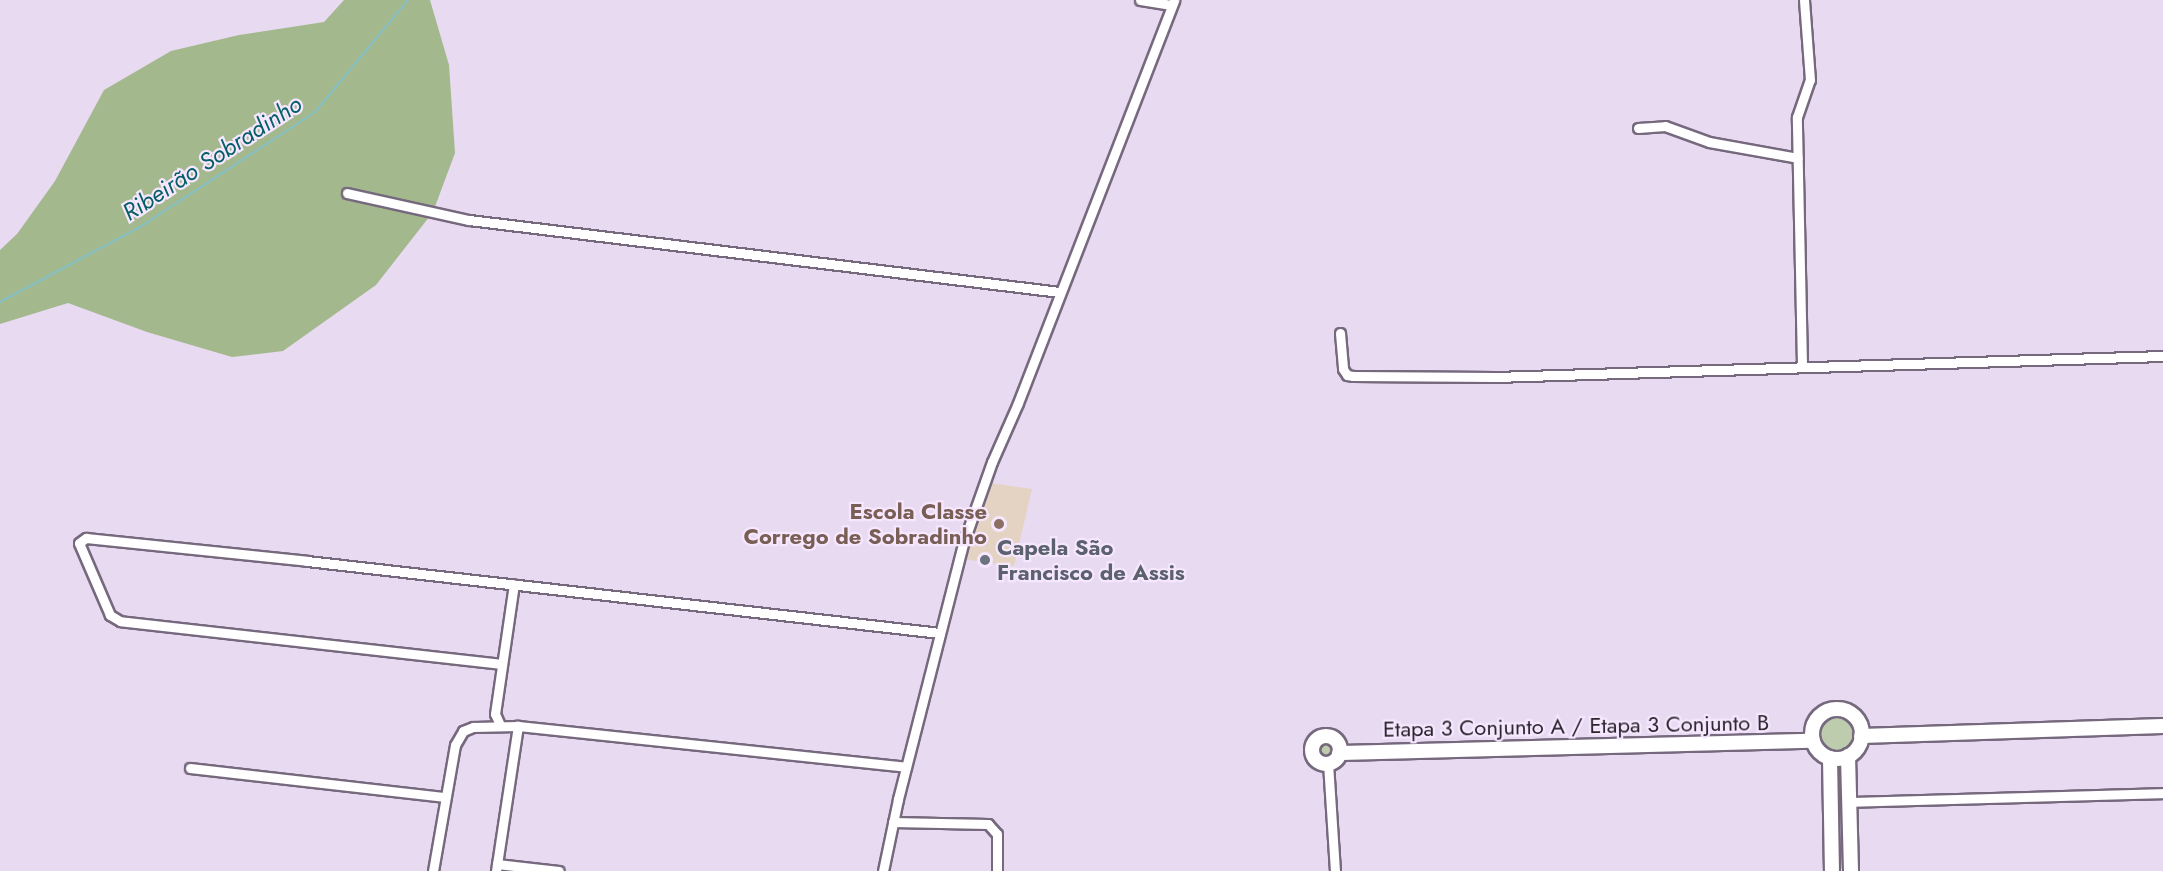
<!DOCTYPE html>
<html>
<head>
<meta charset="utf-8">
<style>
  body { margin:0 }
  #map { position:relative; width:2163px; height:871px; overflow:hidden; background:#e8daf1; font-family:Jost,sans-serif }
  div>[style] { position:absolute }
  .education>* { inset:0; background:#e4d3c2 }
  .green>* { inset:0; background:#beccae }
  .round { border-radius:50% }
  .forest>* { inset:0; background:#a4b88e }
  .stream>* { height:2px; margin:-1px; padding:0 1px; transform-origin:1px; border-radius:1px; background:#84c0c5 }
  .roads { filter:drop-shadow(2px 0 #76697e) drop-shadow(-2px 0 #76697e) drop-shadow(0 2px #76697e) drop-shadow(0 -2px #76697e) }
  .street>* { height:9px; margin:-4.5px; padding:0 4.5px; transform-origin:4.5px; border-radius:4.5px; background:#fff }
  .secondary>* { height:14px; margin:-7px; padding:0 7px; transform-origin:7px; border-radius:7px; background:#fff }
  .secondary>.ring { margin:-7px; padding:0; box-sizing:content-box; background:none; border:14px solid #fff; border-radius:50% }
  .dots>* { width:16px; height:16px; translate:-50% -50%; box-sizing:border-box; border:3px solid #f6e7ff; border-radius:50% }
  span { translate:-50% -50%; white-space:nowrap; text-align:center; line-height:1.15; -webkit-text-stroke:4.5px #f6e7ff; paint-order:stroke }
  .education-label { font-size:22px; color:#785e54; font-weight:700 }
  .right { translate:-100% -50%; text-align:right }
  .worship-label { font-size:22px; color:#5b616d; font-weight:700 }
  .left { translate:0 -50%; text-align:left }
  .street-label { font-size:22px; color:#28232b }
  .water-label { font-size:24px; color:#055f65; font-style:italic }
</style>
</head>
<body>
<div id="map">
  <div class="education">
    <i style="clip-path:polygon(988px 483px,1032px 489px,1014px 566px,962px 559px)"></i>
  </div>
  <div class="green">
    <i class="round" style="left:1817px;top:714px;width:40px;height:40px"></i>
    <i class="round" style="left:1315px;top:739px;width:22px;height:22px"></i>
  </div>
  <div class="forest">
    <i style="clip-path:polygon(344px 0,430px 0,449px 65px,455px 153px,433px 212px,376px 285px,283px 351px,232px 357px,147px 332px,68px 303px,0 324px,0 250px,17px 234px,55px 181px,104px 90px,171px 51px,239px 35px,324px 22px)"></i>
  </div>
  <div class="stream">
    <i style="left:0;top:302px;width:159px;rotate:-28.2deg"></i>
    <i style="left:140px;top:227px;width:209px;rotate:-33.3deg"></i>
    <i style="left:315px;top:112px;width:146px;rotate:-50.3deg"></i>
  </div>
  <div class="roads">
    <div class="street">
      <i style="left:1140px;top:0;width:32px;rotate:9deg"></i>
      <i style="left:1638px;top:128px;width:27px;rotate:-4deg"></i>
      <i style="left:1665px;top:126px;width:47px;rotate:20deg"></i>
      <i style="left:1709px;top:142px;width:90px;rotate:10.2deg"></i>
      <i style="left:347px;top:193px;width:125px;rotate:12.5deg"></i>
      <i style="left:469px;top:220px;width:595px;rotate:6.95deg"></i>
      <i style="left:1340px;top:333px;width:36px;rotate:85deg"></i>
      <i style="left:1343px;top:369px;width:7px;rotate:56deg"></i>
      <i style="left:1347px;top:375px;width:6px;rotate:9deg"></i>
      <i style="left:1353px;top:376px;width:142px;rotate:0.4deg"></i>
      <i style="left:1495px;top:377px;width:668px;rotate:-1.8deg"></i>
      <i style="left:1802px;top:365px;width:248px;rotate:-91.2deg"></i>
      <i style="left:1797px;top:117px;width:39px;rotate:-71deg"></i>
      <i style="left:1810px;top:80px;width:80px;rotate:-94.3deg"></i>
      <i style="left:502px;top:664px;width:384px;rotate:-173.6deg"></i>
      <i style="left:120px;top:621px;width:12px;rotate:-149deg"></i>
      <i style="left:110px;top:615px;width:78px;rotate:-113.3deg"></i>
      <i style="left:79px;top:543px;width:9px;rotate:-36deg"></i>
      <i style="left:86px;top:538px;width:222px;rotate:5.9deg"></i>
      <i style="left:307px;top:561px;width:637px;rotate:6.49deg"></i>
      <i style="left:500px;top:725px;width:12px;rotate:-114deg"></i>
      <i style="left:495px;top:714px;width:131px;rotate:-81.7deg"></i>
      <i style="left:1328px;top:763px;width:108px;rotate:86.3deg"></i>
      <i style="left:190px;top:768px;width:257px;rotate:6.5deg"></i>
      <i style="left:1848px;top:802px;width:315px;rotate:-1.6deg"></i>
      <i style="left:893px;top:822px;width:95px;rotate:1.2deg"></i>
      <i style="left:988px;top:824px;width:13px;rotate:48deg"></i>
      <i style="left:997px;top:834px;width:37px;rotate:90deg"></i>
      <i style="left:497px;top:864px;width:62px;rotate:6.4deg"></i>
      <i style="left:433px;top:871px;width:128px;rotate:-80.1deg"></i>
      <i style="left:455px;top:745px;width:16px;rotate:-60deg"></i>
      <i style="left:463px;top:731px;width:11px;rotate:-22deg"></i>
      <i style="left:473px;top:727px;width:45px;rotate:-1.3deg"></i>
      <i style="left:518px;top:726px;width:390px;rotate:6deg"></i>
      <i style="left:496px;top:871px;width:147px;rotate:-81.4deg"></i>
      <i style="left:883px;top:871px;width:74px;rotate:-78.2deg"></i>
      <i style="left:898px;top:799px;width:266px;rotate:-75.7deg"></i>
      <i style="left:964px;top:541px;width:84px;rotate:-70.5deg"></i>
      <i style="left:992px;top:462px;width:64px;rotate:-66.2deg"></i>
      <i style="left:1018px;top:403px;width:432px;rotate:-68.8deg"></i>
    </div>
    <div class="secondary">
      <i class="ring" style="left:1812px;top:709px;width:36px;height:36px"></i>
      <i style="left:1861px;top:736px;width:302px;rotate:-1.9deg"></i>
      <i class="ring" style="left:1312px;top:736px;width:14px;height:14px"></i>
      <i style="left:1339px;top:753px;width:474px;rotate:-1.5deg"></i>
      <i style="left:1848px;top:756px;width:115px;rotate:88.5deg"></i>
      <i style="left:1830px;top:758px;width:113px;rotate:89deg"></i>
    </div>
  </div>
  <div class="dots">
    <i style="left:999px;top:524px;background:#8d6e63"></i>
    <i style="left:985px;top:560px;background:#6b7280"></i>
  </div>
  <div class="education-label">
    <span class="right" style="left:987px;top:524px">Escola Classe<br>Corrego de Sobradinho</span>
  </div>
  <div class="worship-label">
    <span class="left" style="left:997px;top:560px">Capela São<br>Francisco de Assis</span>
  </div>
  <div class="street-label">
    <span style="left:1576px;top:726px;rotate:-1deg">Etapa 3 Conjunto A / Etapa 3 Conjunto B</span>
  </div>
  <div class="water-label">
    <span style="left:212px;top:158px;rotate:-33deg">Ribeirão Sobradinho</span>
  </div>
</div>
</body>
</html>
